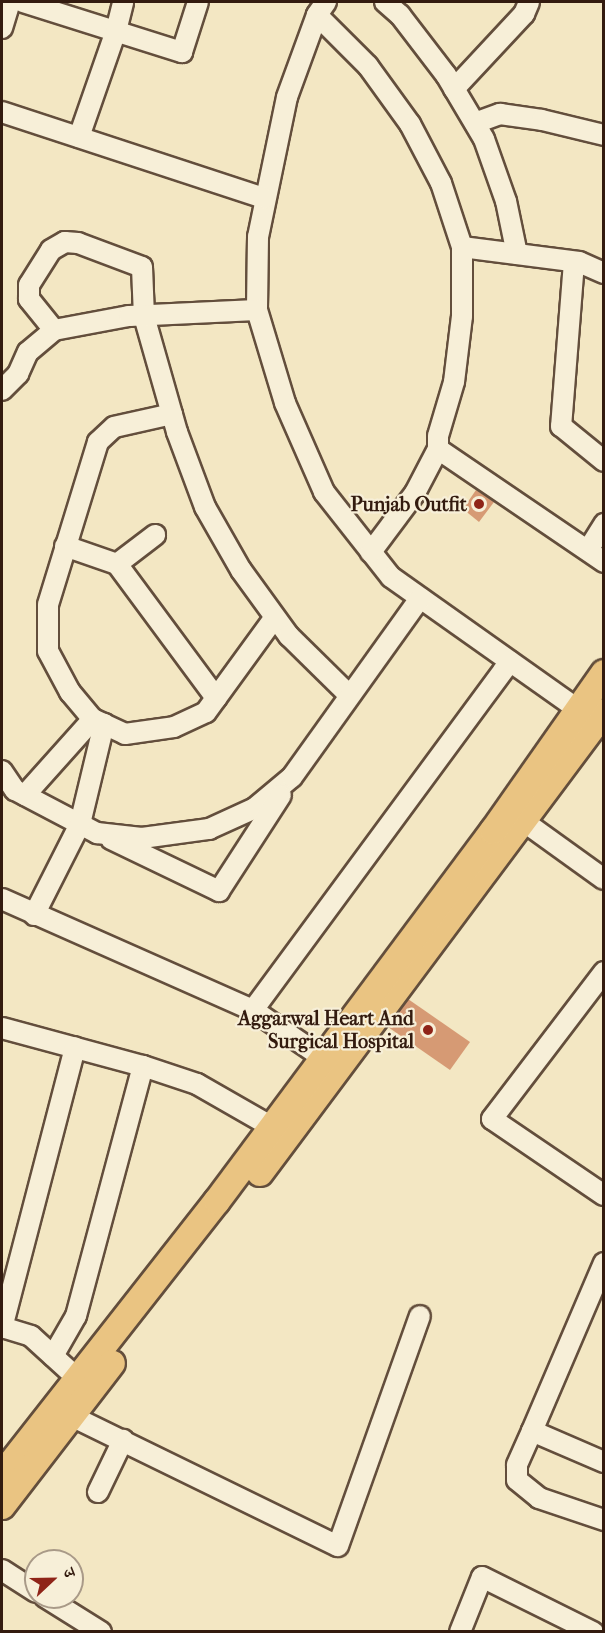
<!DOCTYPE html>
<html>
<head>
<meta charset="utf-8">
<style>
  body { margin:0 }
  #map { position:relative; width:605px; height:1633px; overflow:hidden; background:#f3e7c3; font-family:"IM FELL French Canon","Noto Serif Devanagari",serif }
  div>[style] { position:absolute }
  .building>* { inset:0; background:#d69a74 }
  .roads { filter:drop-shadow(2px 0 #634e3c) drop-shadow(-2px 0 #634e3c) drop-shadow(0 2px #634e3c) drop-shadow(0 -2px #634e3c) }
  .minor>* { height:20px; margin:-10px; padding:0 10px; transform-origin:10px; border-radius:10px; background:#f7efd8 }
  .major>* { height:26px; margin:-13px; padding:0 13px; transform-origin:13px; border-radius:13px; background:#eac482 }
  .dots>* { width:16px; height:16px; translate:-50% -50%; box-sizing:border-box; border:3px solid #f7efd8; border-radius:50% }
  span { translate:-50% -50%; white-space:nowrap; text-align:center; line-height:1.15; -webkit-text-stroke:4.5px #f7efd8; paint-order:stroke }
  .poi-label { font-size:20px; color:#331b0f; font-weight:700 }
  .right { translate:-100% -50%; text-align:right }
  .frame { position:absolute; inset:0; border:3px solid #331b0f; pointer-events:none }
  .north { position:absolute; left:24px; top:1549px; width:60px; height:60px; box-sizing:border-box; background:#f7efd8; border:2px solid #a99a88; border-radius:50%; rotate:68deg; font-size:16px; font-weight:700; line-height:24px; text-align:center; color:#331b0f }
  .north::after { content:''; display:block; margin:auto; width:21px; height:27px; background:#8f2418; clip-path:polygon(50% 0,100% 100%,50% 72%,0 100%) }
</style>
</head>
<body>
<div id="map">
  <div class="building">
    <i style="clip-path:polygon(476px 490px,494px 502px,479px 522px,463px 509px)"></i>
    <i style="clip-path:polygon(408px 999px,470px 1042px,450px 1070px,388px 1027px)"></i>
  </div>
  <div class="roads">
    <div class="minor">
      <i style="left:23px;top:2px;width:167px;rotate:17.5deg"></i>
      <i style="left:182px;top:52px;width:52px;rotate:-72.3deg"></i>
      <i style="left:326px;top:2px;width:16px;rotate:125deg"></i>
      <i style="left:317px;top:15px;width:87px;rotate:110.1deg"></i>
      <i style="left:287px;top:97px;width:143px;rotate:101.7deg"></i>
      <i style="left:258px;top:237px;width:73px;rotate:90.8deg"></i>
      <i style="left:257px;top:310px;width:97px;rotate:73.2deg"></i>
      <i style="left:285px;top:403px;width:97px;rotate:66.3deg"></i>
      <i style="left:324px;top:492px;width:108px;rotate:51.8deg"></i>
      <i style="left:391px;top:577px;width:242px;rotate:35.3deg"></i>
      <i style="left:385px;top:2px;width:20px;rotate:41deg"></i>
      <i style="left:400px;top:15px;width:76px;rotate:52.5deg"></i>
      <i style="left:446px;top:75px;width:74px;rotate:59.3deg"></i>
      <i style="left:484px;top:139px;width:66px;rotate:70.5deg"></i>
      <i style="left:506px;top:201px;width:54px;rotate:78.3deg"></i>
      <i style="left:317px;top:15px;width:72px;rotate:45deg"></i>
      <i style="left:368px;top:66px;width:72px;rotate:54.1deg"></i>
      <i style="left:410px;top:124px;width:67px;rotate:62.3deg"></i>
      <i style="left:441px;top:183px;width:67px;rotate:71.8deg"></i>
      <i style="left:462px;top:247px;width:69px;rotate:90deg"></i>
      <i style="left:462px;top:316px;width:66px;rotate:96.9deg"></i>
      <i style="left:454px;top:382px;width:56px;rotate:106.5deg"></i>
      <i style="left:438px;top:436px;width:13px;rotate:90deg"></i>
      <i style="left:438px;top:449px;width:50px;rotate:117.6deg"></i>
      <i style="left:415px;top:493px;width:74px;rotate:126.7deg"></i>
      <i style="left:2px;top:28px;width:27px;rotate:-73deg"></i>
      <i style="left:454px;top:89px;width:103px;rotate:-47deg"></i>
      <i style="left:524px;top:14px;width:13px;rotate:-67deg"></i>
      <i style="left:2px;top:112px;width:276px;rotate:18.2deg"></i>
      <i style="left:475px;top:123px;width:27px;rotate:-20deg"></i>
      <i style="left:500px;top:114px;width:42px;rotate:8.1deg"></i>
      <i style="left:542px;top:120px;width:64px;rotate:13.6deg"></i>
      <i style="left:79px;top:137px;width:112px;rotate:-70.8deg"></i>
      <i style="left:116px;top:31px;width:30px;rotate:-76deg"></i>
      <i style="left:462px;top:247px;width:118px;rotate:7.3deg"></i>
      <i style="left:579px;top:262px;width:27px;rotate:24deg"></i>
      <i style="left:574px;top:262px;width:165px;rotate:94.5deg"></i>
      <i style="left:561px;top:426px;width:55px;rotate:39.1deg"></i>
      <i style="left:54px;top:330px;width:40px;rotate:-129deg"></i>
      <i style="left:29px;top:299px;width:14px;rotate:-90deg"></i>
      <i style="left:29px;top:285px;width:41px;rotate:-57.8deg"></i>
      <i style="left:51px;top:250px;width:16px;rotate:-30deg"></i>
      <i style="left:65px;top:242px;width:13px;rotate:4deg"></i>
      <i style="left:78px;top:243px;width:68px;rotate:20.6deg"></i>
      <i style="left:142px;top:267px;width:49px;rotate:87.7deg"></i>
      <i style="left:144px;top:316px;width:121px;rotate:74.1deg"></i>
      <i style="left:177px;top:432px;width:80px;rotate:69.5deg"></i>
      <i style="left:205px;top:507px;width:73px;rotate:60.3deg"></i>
      <i style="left:241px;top:570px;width:82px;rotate:54deg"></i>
      <i style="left:289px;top:636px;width:84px;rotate:44.5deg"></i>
      <i style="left:2px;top:390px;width:23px;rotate:-45deg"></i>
      <i style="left:18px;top:374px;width:24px;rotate:-66deg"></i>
      <i style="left:28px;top:352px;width:34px;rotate:-40deg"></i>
      <i style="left:54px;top:330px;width:76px;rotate:-10.6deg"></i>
      <i style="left:129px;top:316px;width:128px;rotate:-2.7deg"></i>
      <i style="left:172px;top:414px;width:59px;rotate:167.4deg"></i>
      <i style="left:114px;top:427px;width:22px;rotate:137deg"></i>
      <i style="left:98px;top:442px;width:170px;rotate:107.1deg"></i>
      <i style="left:48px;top:605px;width:46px;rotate:90deg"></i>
      <i style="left:48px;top:651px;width:47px;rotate:61.8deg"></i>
      <i style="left:70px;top:692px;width:35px;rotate:50deg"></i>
      <i style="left:93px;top:719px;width:35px;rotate:25deg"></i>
      <i style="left:125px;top:734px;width:49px;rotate:-8.1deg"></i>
      <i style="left:174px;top:727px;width:35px;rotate:-25deg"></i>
      <i style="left:206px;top:712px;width:117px;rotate:-54deg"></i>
      <i style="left:438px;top:449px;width:201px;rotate:34.2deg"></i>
      <i style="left:65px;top:546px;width:55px;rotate:19.1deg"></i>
      <i style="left:117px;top:564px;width:167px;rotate:53.5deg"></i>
      <i style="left:588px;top:550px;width:31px;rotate:-58deg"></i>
      <i style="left:117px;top:564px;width:48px;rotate:-37.3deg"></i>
      <i style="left:2px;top:771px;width:23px;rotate:56deg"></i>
      <i style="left:15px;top:790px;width:93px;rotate:27.7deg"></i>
      <i style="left:97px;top:833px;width:45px;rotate:6.3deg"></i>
      <i style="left:142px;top:838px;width:68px;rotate:-7.7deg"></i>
      <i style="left:209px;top:829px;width:51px;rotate:-24.5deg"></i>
      <i style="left:255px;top:808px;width:48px;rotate:-40deg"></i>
      <i style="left:292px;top:777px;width:220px;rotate:-54.4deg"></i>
      <i style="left:25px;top:795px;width:102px;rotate:-48.2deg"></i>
      <i style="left:512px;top:813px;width:113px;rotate:35.7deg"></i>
      <i style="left:111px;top:839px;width:120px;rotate:25.7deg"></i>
      <i style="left:219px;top:891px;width:114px;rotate:-57.1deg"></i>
      <i style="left:2px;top:899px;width:274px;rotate:23.9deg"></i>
      <i style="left:253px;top:1010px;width:85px;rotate:34.4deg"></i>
      <i style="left:34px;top:915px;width:102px;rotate:-63.2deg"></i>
      <i style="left:80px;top:824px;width:103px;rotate:-76.5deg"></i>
      <i style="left:604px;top:972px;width:185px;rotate:127.3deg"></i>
      <i style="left:492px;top:1119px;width:135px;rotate:34.2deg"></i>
      <i style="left:253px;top:1010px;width:433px;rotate:-53.6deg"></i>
      <i style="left:2px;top:1028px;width:146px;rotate:15.1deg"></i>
      <i style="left:143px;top:1066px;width:57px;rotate:18.4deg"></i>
      <i style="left:197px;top:1084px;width:86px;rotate:29.8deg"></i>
      <i style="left:604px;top:1263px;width:183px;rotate:113.2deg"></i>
      <i style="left:532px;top:1431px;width:78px;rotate:23.3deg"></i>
      <i style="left:2px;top:1327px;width:30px;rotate:17deg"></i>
      <i style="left:31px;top:1336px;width:77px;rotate:42.4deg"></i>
      <i style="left:2px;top:1328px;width:290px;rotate:-75.4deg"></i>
      <i style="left:53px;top:1356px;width:46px;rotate:-60.1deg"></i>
      <i style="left:76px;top:1316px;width:259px;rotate:-75deg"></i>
      <i style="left:59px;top:1410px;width:310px;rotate:26deg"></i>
      <i style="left:338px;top:1546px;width:244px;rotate:-70.4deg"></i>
      <i style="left:532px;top:1431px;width:37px;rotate:114deg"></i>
      <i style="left:517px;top:1465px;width:15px;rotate:90deg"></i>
      <i style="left:517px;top:1480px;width:28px;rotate:39deg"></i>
      <i style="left:539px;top:1498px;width:69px;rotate:18.7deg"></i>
      <i style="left:98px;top:1492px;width:58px;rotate:-64.3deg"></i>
      <i style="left:2px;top:1570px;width:40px;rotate:32.9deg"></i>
      <i style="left:45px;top:1597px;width:66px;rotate:32deg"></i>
      <i style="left:460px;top:1632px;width:59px;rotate:-68.2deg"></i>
      <i style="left:482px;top:1577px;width:124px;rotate:26.4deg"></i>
    </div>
    <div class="major">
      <i style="left:260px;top:1173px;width:575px;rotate:-53.27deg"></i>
      <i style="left:2px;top:1475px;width:348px;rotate:-51.9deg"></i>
      <i style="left:217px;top:1201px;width:462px;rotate:-53.3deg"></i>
      <i style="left:493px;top:831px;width:193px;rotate:-54.9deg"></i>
      <i style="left:2px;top:1506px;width:180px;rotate:-52.4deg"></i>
    </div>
  </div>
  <div class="dots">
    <i style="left:479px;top:504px;background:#8f2418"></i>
    <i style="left:428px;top:1030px;background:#8f2418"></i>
  </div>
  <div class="poi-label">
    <span class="right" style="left:467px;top:504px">Punjab Outfit</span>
    <span class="right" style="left:414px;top:1030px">Aggarwal Heart And<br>Surgical Hospital</span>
  </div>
  <div class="frame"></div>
  <div class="north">उ</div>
</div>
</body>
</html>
